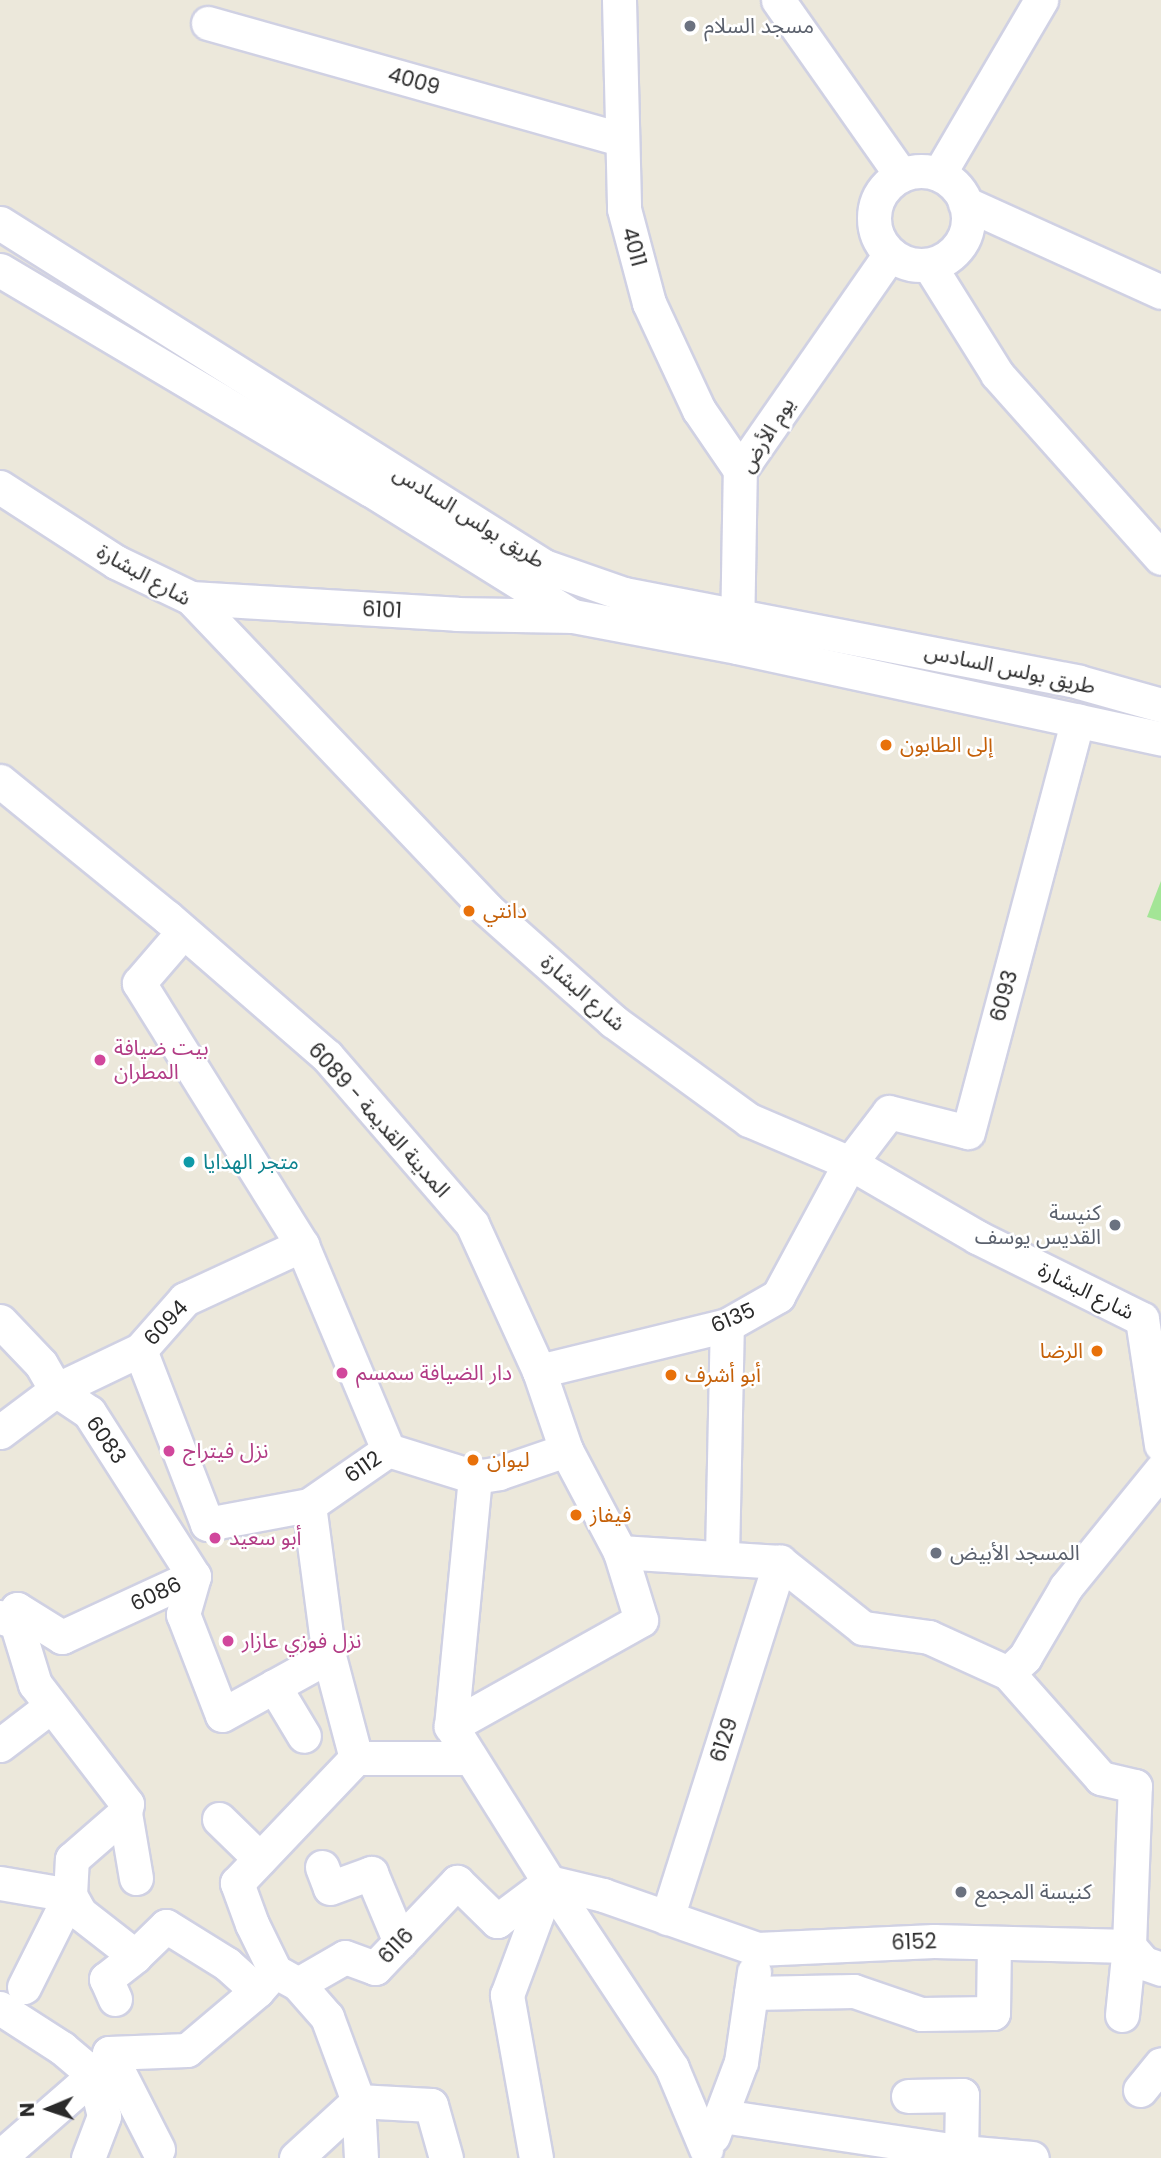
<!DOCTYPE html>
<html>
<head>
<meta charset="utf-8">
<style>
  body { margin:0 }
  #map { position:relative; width:1161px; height:2158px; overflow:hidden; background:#ece8db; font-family:Poppins,"Noto Sans Arabic",sans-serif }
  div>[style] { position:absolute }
  .green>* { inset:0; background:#a3e596 }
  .roads { filter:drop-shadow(2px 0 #d0d1e3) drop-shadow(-2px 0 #d0d1e3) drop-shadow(0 2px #d0d1e3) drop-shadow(0 -2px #d0d1e3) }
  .minor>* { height:33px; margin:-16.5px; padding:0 16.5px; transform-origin:16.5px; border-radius:16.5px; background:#fff }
  .minor>.ring { margin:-16.5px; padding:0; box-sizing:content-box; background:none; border:33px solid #fff; border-radius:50% }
  .dots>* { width:19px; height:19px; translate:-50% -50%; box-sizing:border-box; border:4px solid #fff; border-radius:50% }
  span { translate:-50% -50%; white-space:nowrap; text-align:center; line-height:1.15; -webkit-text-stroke:5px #fff; paint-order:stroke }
  .worship-label { font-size:21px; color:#5b616d }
  .left { translate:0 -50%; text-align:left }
  .right { translate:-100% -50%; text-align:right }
  .street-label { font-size:21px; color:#2a2a2a }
  .food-label { font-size:21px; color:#c56008 }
  .hotel-label { font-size:21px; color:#b23c85 }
  .culture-label { font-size:21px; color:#0d838f }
  .north { position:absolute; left:14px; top:2074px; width:70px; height:70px; -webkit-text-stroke:5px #fff; paint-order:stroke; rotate:268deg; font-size:19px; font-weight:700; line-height:28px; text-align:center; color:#2a2a2a }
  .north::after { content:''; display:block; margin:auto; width:24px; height:32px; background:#2a2a2a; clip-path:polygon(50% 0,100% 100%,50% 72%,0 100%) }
</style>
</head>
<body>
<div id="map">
  <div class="green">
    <i style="clip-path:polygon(1161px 881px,1161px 921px,1147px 917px)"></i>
  </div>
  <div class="roads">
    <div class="minor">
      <i style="left:619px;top:0;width:209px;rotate:88.6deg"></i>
      <i style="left:624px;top:209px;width:97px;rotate:75.1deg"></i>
      <i style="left:649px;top:303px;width:118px;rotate:65deg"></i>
      <i style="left:699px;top:410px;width:73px;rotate:55.7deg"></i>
      <i style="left:778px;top:0;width:214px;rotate:54.9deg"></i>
      <i style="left:208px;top:23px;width:428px;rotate:15.7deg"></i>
      <i class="ring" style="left:874px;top:171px;width:61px;height:61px"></i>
      <i style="left:939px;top:174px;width:202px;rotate:-59.6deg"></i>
      <i style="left:965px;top:203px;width:215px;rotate:24.4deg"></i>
      <i style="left:0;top:223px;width:643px;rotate:32.23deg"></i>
      <i style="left:544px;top:566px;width:85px;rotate:19.3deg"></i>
      <i style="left:624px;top:594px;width:463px;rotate:10.9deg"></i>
      <i style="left:1079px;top:682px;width:85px;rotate:15.7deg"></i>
      <i style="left:929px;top:265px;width:128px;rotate:58deg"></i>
      <i style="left:997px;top:374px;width:246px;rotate:48.3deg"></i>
      <i style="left:0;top:270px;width:431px;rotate:30.7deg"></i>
      <i style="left:371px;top:490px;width:238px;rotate:32deg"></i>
      <i style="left:573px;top:616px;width:167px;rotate:10.7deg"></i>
      <i style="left:737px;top:647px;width:434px;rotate:12.2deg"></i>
      <i style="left:0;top:487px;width:138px;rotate:32.9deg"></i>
      <i style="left:116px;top:562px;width:83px;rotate:25.6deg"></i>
      <i style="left:191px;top:598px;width:429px;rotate:46.4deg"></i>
      <i style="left:487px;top:909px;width:169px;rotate:41.6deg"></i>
      <i style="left:613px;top:1021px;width:168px;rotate:36.1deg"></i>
      <i style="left:749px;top:1120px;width:110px;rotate:23.1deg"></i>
      <i style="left:850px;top:1163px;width:147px;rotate:30.2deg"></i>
      <i style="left:977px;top:1237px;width:184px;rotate:26.4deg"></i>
      <i style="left:1142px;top:1319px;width:127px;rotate:81.4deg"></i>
      <i style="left:191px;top:598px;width:266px;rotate:3.4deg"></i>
      <i style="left:457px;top:614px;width:116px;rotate:1deg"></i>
      <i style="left:737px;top:634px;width:164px;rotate:-89deg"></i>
      <i style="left:740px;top:470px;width:263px;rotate:-55.2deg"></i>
      <i style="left:0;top:781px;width:215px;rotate:39.2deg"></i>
      <i style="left:167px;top:917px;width:212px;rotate:41deg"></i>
      <i style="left:327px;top:1056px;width:222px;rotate:49.2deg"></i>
      <i style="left:472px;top:1224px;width:162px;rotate:65.5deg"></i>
      <i style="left:539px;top:1371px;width:83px;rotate:71.1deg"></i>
      <i style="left:566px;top:1450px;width:115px;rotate:62.1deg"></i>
      <i style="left:620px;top:1552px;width:71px;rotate:72.8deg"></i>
      <i style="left:641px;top:1620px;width:218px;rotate:150.8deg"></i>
      <i style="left:182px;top:933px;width:66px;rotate:130.7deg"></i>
      <i style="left:139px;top:983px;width:309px;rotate:58.1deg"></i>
      <i style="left:302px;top:1245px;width:222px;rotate:67.2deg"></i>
      <i style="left:0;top:1321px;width:59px;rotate:46.4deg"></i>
      <i style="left:41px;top:1364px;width:30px;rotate:60deg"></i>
      <i style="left:56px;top:1390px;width:40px;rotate:34deg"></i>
      <i style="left:89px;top:1412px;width:195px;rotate:57.4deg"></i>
      <i style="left:140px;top:1350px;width:186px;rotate:68.9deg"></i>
      <i style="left:207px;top:1524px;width:104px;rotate:-10.6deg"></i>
      <i style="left:309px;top:1505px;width:96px;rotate:-34.8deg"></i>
      <i style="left:539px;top:1371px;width:194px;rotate:-13.7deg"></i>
      <i style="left:727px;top:1325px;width:59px;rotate:-29.6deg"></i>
      <i style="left:778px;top:1296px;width:151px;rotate:-61.6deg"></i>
      <i style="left:850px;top:1163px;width:64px;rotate:-52.6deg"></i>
      <i style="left:889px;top:1112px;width:81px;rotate:14.2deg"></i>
      <i style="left:968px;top:1132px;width:426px;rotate:-75.1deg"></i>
      <i style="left:0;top:1432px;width:70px;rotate:-36.9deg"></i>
      <i style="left:56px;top:1390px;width:93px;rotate:-25.5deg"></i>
      <i style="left:140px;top:1350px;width:68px;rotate:-48.6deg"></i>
      <i style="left:185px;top:1299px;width:129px;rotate:-24.8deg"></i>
      <i style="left:388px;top:1450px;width:91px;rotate:17.2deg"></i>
      <i style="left:475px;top:1477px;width:24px;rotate:-9deg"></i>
      <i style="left:499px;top:1473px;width:71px;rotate:-18.9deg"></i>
      <i style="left:475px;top:1477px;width:250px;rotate:95.5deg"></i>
      <i style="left:451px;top:1726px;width:184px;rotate:57.9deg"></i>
      <i style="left:549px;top:1882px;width:223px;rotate:56.5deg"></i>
      <i style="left:672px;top:2068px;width:88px;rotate:67.2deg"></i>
      <i style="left:309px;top:1505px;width:152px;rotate:82.5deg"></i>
      <i style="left:329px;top:1656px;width:106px;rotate:75.2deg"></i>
      <i style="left:620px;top:1552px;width:160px;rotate:3.6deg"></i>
      <i style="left:722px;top:1557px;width:232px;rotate:-88.8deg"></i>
      <i style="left:0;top:1617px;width:17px;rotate:17deg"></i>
      <i style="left:16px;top:1622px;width:13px;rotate:-86deg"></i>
      <i style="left:17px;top:1609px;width:53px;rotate:31.9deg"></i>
      <i style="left:62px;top:1637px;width:145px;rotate:-24.8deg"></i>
      <i style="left:194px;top:1576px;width:40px;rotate:106deg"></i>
      <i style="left:183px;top:1614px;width:108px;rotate:68.9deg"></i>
      <i style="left:222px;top:1715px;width:122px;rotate:-28.9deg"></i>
      <i style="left:16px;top:1622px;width:65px;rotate:73deg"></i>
      <i style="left:35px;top:1684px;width:151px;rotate:52.5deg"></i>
      <i style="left:127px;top:1804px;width:9px;rotate:103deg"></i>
      <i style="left:125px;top:1813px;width:66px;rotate:80.4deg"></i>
      <i style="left:1008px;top:1673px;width:23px;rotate:-43deg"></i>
      <i style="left:1025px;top:1657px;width:81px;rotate:-59.6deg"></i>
      <i style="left:1066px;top:1587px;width:151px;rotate:-50.9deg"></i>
      <i style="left:274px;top:1686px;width:58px;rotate:59deg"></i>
      <i style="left:0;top:1745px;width:64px;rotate:-37.4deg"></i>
      <i style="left:356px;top:1758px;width:114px"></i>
      <i style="left:219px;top:1819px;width:57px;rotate:44.3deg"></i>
      <i style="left:322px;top:1867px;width:22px;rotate:69deg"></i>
      <i style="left:330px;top:1888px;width:44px;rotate:-20.1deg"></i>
      <i style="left:371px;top:1873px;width:75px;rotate:67.2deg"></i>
      <i style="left:549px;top:1882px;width:56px;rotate:13.5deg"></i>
      <i style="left:603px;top:1895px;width:163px;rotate:19.3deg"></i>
      <i style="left:757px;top:1949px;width:177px;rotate:-2.6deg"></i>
      <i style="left:934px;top:1941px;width:195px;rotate:1.5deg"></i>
      <i style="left:1129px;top:1946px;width:160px;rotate:-87.9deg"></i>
      <i style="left:1135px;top:1786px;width:35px;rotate:-167deg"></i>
      <i style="left:1101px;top:1778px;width:140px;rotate:-131.5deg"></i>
      <i style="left:1008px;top:1673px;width:87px;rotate:-155.5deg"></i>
      <i style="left:929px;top:1637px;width:67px;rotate:-172.2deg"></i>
      <i style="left:863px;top:1628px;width:106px;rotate:-141.5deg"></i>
      <i style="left:0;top:1883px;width:71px;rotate:9.7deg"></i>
      <i style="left:70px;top:1895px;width:21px;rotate:61deg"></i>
      <i style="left:80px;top:1913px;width:70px;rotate:38deg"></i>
      <i style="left:667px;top:1918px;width:374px;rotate:-72.4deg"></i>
      <i style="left:275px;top:1971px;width:52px;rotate:-116.1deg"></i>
      <i style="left:252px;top:1924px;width:44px;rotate:-110.1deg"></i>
      <i style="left:237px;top:1883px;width:173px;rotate:-46.4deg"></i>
      <i style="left:280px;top:1974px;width:21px;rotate:29deg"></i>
      <i style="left:298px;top:1984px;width:44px;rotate:48.7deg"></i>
      <i style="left:327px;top:2017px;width:90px;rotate:69.7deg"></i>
      <i style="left:358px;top:2101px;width:57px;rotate:87deg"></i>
      <i style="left:298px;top:1984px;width:54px;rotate:-29.9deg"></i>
      <i style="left:345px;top:1957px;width:32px;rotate:20deg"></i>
      <i style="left:375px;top:1968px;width:119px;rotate:-46.4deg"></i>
      <i style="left:457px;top:1882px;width:56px;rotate:44.3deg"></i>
      <i style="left:497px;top:1921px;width:65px;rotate:-36.9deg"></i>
      <i style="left:24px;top:1987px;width:103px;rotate:-63.4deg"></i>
      <i style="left:70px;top:1895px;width:36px;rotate:-87deg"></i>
      <i style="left:72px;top:1859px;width:70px;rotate:-41deg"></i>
      <i style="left:751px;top:1993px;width:103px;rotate:-1.1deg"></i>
      <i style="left:854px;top:1991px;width:71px;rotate:18.9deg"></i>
      <i style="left:921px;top:2014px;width:72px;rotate:-0.8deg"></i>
      <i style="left:993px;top:2013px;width:70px;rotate:-89.2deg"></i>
      <i style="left:115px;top:1999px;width:22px;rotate:-114deg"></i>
      <i style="left:106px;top:1979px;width:37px;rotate:-38deg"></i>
      <i style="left:135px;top:1956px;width:43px;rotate:-44.1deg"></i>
      <i style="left:166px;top:1926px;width:72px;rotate:31.9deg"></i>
      <i style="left:227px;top:1964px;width:40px;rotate:42deg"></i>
      <i style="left:0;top:2008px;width:74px;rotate:32.8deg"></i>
      <i style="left:62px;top:2048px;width:42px;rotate:40.2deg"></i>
      <i style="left:94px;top:2075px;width:42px;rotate:76.3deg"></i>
      <i style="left:104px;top:2116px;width:45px;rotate:110.9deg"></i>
      <i style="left:1122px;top:2015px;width:69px;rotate:-84.2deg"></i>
      <i style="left:1129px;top:1946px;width:23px;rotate:49deg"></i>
      <i style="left:1144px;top:1963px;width:18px;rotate:19deg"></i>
      <i style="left:109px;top:2053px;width:78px;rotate:-2.2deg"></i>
      <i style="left:187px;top:2050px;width:92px;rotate:-40.1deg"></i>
      <i style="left:257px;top:1991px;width:20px;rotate:-49deg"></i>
      <i style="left:109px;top:2053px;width:108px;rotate:63deg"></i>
      <i style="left:1140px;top:2090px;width:33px;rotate:-51deg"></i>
      <i style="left:908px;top:2096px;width:54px;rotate:-1.1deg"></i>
      <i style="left:962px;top:2095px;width:63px;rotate:90.9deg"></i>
      <i style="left:358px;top:2101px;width:73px;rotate:3.1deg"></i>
      <i style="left:431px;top:2105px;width:55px;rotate:74.2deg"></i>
      <i style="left:722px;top:2116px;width:243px;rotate:8.5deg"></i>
      <i style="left:962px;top:2152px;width:70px;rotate:4.9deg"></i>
      <i style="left:713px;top:2136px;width:79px;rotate:-69.3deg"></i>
      <i style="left:741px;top:2062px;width:91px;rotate:-81.8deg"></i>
      <i style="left:0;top:2157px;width:137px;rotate:-41.1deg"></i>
      <i style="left:103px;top:2067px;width:5px;rotate:-68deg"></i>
      <i style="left:296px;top:2158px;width:84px;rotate:-42.6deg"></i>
      <i style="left:536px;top:2158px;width:166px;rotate:-100.1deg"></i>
      <i style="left:507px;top:1995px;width:121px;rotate:-69.6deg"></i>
    </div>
  </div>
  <div class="dots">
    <i style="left:690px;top:26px;background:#6b7280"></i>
    <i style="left:886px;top:745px;background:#e8710a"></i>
    <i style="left:469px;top:911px;background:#e8710a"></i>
    <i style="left:100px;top:1060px;background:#d1479c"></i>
    <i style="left:189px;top:1162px;background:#0f9aa8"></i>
    <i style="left:1115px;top:1225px;background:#6b7280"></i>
    <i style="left:1097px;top:1351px;background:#e8710a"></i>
    <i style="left:342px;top:1373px;background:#d1479c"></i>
    <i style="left:671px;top:1375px;background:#e8710a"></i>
    <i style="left:169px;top:1451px;background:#d1479c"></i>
    <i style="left:473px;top:1460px;background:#e8710a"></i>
    <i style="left:576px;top:1515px;background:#e8710a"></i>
    <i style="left:215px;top:1538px;background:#d1479c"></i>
    <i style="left:936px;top:1553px;background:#6b7280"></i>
    <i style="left:228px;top:1641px;background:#d1479c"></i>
    <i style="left:961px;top:1892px;background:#6b7280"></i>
  </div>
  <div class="worship-label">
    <span class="left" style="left:704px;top:26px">مسجد السلام</span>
    <span class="right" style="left:1101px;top:1225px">كنيسة<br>القديس يوسف</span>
    <span class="left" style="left:950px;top:1553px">المسجد الأبيض</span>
    <span class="left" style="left:975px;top:1892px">كنيسة المجمع</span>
  </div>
  <div class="street-label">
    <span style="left:414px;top:81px;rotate:16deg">4009</span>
    <span style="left:634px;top:247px;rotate:75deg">4011</span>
    <span style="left:767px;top:435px;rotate:-58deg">يوم الأرض</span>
    <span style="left:469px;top:517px;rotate:32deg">طريق بولس السادس</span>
    <span style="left:144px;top:575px;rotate:29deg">شارع البشارة</span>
    <span style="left:382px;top:610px;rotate:3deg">6101</span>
    <span style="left:1010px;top:669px;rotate:12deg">طريق بولس السادس</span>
    <span style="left:583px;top:993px;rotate:41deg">شارع البشارة</span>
    <span style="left:1004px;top:996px;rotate:-75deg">6093</span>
    <span style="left:379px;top:1120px;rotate:48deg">المدينة القديمة - 6089</span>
    <span style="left:1086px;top:1291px;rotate:26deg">شارع البشارة</span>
    <span style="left:733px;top:1318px;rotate:-23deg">6135</span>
    <span style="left:166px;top:1323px;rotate:-47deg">6094</span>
    <span style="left:106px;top:1440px;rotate:55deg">6083</span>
    <span style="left:363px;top:1467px;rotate:-35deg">6112</span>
    <span style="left:156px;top:1594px;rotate:-25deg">6086</span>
    <span style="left:724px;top:1740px;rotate:-72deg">6129</span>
    <span style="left:914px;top:1942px;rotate:-2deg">6152</span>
    <span style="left:396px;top:1946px;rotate:-46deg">6116</span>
  </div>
  <div class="food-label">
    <span class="left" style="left:900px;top:745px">إلى الطابون</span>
    <span class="left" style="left:483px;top:911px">دانتي</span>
    <span class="right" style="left:1083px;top:1351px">الرضا</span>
    <span class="left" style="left:685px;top:1375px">أبو أشرف</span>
    <span class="left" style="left:487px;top:1460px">ليوان</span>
    <span class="left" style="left:590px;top:1515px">فيفاز</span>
  </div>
  <div class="hotel-label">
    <span class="left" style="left:114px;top:1060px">بيت ضيافة<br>المطران</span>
    <span class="left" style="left:356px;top:1373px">دار الضيافة سمسم</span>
    <span class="left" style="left:183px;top:1451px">نزل فيتراج</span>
    <span class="left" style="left:229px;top:1538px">أبو سعيد</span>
    <span class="left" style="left:242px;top:1641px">نزل فوزي عازار</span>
  </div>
  <div class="culture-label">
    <span class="left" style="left:203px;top:1162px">متجر الهدايا</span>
  </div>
  <div class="north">N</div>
</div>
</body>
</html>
